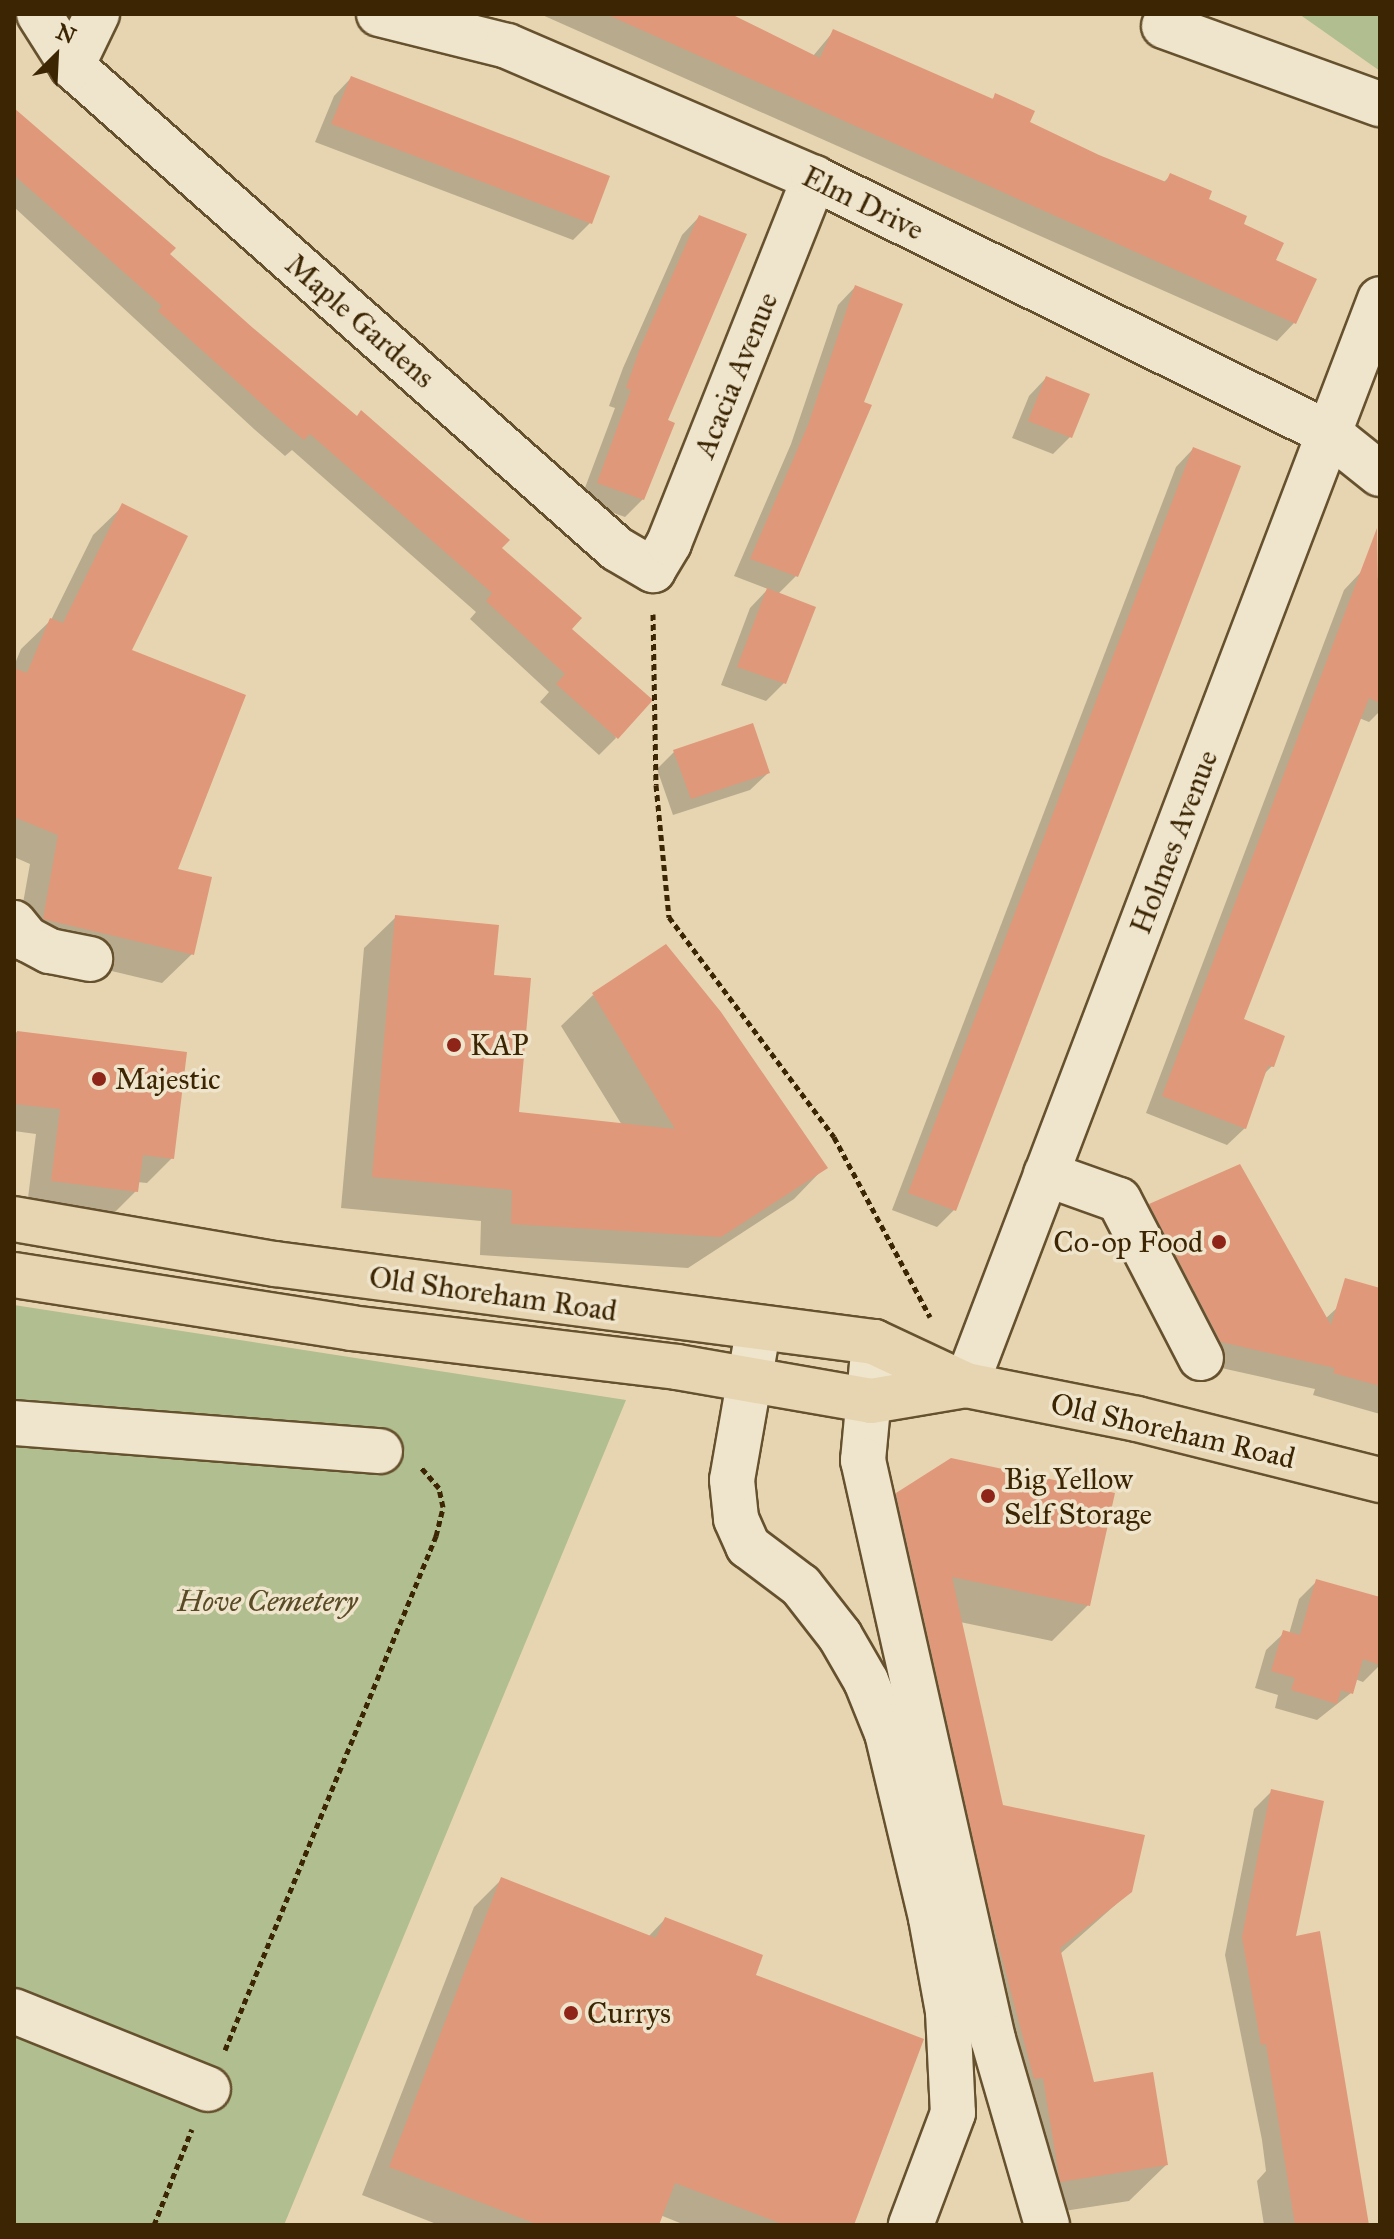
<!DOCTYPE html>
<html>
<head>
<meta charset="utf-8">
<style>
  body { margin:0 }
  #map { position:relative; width:1394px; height:2239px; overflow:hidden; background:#e7d5b1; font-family:"IM FELL Great Primer",serif }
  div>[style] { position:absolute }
  .green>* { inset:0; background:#b1be8f }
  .shadow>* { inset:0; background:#0003 }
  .building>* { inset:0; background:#e0987a }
  .path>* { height:5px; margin-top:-2.5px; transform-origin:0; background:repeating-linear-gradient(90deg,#3b2502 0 6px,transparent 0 10px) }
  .roads { filter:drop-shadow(2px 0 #66512e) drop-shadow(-2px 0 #66512e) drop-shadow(0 2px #66512e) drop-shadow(0 -2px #66512e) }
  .minor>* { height:44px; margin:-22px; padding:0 22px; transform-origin:22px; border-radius:22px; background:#efe4cc }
  .major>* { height:44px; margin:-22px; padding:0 22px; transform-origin:22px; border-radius:22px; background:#e7d5b1 }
  .dots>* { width:22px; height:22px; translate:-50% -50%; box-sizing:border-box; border:4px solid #efe4cc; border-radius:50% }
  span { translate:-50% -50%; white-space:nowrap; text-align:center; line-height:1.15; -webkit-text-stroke:7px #efe4cc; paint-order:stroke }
  .street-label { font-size:30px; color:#3b2502 }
  .poi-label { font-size:30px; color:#3b2502 }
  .left { translate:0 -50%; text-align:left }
  .right { translate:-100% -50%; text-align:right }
  .park-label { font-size:30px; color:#584b25; font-style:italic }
  .frame { position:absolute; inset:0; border:16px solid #3b2502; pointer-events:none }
  .north { position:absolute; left:16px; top:16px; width:80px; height:80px; -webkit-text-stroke:6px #efe4cc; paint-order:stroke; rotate:24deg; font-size:22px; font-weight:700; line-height:32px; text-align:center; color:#3b2502 }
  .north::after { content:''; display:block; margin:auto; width:28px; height:36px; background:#3b2502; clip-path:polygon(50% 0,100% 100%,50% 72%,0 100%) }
</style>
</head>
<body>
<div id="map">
  <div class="green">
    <i style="clip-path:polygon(1299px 14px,1380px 14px,1380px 71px)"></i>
    <i style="clip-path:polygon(14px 1305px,626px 1400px,284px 2225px,14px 2225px)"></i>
  </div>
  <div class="shadow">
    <i style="clip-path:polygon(540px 14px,725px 14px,813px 56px,833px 32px,991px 100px,996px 96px,1027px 123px,1099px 157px,1163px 183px,1171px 175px,1241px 225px,1273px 261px,1315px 280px,1294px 323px,1277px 341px)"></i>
    <i style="clip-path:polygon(351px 78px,590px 223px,573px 240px,315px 142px,334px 96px)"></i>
    <i style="clip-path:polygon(14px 109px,167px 255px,500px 548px,570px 629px,616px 738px,599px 755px,540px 702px,549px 692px,470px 619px,476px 612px,292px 450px,285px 456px,254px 429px,14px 207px)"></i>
    <i style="clip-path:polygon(699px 217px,665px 422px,643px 499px,625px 517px,580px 501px,615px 408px,609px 406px,623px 368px,682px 235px)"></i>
    <i style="clip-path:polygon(855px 287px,796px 576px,778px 594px,784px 683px,766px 701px,721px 685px,750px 608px,768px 589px,734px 576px,791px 444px,838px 305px)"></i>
    <i style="clip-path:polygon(1046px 378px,1070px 437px,1053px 454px,1012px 438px,1029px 396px)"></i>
    <i style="clip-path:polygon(1193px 449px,954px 1210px,937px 1227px,892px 1210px,1176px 467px)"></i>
    <i style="clip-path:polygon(123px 506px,129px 651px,192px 954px,162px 983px,15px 948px,30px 864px,14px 857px,14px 666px,21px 649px,51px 620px,93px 535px)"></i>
    <i style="clip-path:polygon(1361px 572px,1380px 579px,1380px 711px,1369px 722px,1359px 718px,1241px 1020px,1272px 1066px,1262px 1076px,1245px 1128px,1227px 1145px,1146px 1113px,1344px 590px)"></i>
    <i style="clip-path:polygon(674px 752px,768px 773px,750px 790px,673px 815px,657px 769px)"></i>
    <i style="clip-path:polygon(396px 917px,492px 977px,517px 1114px,622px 1125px,561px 1026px,593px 995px,825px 1167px,794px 1199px,688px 1268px,480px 1255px,481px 1221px,341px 1208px,364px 948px)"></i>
    <i style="clip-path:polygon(14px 1032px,184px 1053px,172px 1158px,147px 1183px,137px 1182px,136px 1191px,111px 1216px,27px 1206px,36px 1134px,14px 1131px)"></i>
    <i style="clip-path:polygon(1150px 1205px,1325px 1319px,1338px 1307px,1380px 1319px,1380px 1414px,1313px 1395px,1315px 1389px,1199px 1363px,1129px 1227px)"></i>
    <i style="clip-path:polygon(897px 1494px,1088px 1605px,1052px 1641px,960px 1622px,1001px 1807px,1131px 1891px,1060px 1954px,1093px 2084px,1166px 2165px,1129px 2201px,1025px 2217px,861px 1531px)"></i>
    <i style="clip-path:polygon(1317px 1581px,1380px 1600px,1380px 1665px,1363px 1682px,1355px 1679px,1351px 1693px,1317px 1720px,1275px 1708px,1278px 1695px,1255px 1688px,1266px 1650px,1284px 1633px,1289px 1634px,1299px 1599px)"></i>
    <i style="clip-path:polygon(1271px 1792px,1293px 1938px,1367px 2225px,1264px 2225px,1257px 2181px,1266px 2171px,1262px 2140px,1225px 1955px,1254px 1809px)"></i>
    <i style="clip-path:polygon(502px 1879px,648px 1937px,665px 1919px,753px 1976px,852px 2225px,685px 2225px,660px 2215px,657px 2225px,439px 2225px,362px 2195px,474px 1907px)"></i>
  </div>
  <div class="building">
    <i style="clip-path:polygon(606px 14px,731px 14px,820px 58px,833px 29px,993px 99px,995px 93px,1035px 111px,1030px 122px,1099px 155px,1166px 182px,1170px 173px,1212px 191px,1209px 199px,1247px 216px,1244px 224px,1284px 243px,1276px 260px,1317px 279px,1296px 324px)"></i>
    <i style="clip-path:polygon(351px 76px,610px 176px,592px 224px,331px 124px)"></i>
    <i style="clip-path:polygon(14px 108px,176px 248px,170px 254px,253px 328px,357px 416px,361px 410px,510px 540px,502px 548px,582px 618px,572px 629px,653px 700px,618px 739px,556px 684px,565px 674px,486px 601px,492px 593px,310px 434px,304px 440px,271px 412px,158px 311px,162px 306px,14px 175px)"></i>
    <i style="clip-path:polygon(699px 215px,747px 234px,668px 420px,675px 423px,644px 500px,597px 483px,631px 390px,626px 388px,640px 348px)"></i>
    <i style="clip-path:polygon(855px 285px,903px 304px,864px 402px,872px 405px,798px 577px,750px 559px,808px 425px)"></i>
    <i style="clip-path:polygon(1046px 376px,1090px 394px,1072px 438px,1028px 421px)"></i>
    <i style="clip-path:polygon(1193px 447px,1241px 466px,956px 1211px,908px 1193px)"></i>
    <i style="clip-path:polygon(122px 503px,188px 536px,132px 650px,246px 695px,178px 869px,212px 877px,194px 955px,43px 919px,58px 835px,14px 817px,14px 668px,27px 673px,50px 618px,63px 623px)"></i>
    <i style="clip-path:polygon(1377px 528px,1380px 703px,1369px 698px,1244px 1019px,1285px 1036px,1274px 1067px,1268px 1066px,1246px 1129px,1162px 1096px)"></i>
    <i style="clip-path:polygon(767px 588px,816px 607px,786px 684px,737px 667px)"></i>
    <i style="clip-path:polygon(753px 723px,770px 773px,691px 799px,673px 750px)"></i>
    <i style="clip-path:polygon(395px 915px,499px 925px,494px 975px,531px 978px,519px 1112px,675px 1129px,592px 993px,666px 944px,721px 1012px,828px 1168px,721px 1237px,511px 1224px,512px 1190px,372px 1177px)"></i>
    <i style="clip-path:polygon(17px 1031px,187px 1052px,174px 1159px,143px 1155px,138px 1192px,51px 1181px,60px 1109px,14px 1104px)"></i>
    <i style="clip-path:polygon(1240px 1164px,1331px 1325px,1345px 1278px,1380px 1288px,1380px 1386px,1333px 1373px,1335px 1368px,1221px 1342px,1149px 1204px)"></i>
    <i style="clip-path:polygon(951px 1458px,1115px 1493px,1090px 1606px,952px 1577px,1003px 1805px,1145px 1835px,1132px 1892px,1060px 1948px,1094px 2082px,1153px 2072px,1168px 2165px,1060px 2182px,1043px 2078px,1034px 2079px,988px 1905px,896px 1493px)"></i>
    <i style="clip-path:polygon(1316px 1579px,1380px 1597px,1380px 1665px,1363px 1659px,1353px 1694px,1341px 1690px,1337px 1704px,1291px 1690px,1295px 1678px,1271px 1671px,1283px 1630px,1300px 1635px)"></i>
    <i style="clip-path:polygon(1271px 1789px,1324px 1801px,1296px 1936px,1320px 1931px,1369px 2225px,1295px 2225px,1266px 2044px,1261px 2045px,1242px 1937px)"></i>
    <i style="clip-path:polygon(501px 1877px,656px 1938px,665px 1917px,763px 1955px,756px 1975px,924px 2039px,854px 2225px,785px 2225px,675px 2183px,659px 2225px,539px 2225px,389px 2167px)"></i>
  </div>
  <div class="path">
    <i style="left:653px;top:614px;width:171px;rotate:89deg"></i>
    <i style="left:656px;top:785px;width:133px;rotate:84.4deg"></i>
    <i style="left:669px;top:917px;width:275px;rotate:53.1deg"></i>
    <i style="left:834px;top:1137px;width:204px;rotate:61.9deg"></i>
    <i style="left:225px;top:2050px;width:556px;rotate:-67.68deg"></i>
    <i style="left:436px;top:1536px;width:30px;rotate:-76deg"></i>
    <i style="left:443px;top:1507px;width:19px;rotate:-102deg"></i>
    <i style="left:439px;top:1488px;width:29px;rotate:-131deg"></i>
    <i style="left:154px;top:2225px;width:103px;rotate:-68.4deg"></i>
  </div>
  <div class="roads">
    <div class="minor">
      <i style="left:39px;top:14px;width:62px;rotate:57.6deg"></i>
      <i style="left:72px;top:66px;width:728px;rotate:41.55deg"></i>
      <i style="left:617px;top:549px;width:42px;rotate:30.3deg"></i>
      <i style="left:653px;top:570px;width:31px;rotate:-59deg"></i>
      <i style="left:669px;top:543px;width:393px;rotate:-68.3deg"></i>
      <i style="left:379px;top:14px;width:132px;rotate:14deg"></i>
      <i style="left:507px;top:46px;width:334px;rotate:23.3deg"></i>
      <i style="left:814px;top:178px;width:576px;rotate:26.39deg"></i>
      <i style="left:1330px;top:434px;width:64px;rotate:38.7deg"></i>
      <i style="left:1164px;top:26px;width:230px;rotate:19.9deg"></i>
      <i style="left:72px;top:66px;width:58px;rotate:-64.3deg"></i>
      <i style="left:14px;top:923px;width:21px;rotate:51deg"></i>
      <i style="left:27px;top:939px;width:26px;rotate:28deg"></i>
      <i style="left:50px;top:951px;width:41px;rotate:11.3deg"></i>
      <i style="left:1046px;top:1174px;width:77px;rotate:19.6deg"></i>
      <i style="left:1119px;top:1200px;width:178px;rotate:62.6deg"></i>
      <i style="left:758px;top:1331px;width:151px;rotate:99.9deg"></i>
      <i style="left:732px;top:1480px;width:39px;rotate:84deg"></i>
      <i style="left:736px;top:1519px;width:30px;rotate:66deg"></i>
      <i style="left:748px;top:1546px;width:66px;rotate:37deg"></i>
      <i style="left:801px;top:1586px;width:63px;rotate:52deg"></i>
      <i style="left:840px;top:1636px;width:52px;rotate:60deg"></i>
      <i style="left:866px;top:1681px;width:56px;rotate:68deg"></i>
      <i style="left:887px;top:1733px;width:190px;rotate:76.6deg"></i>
      <i style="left:931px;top:1918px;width:96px;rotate:79.7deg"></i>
      <i style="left:948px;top:2012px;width:101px;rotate:87.2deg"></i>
      <i style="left:953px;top:2113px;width:120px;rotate:110.6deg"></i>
      <i style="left:874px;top:1342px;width:119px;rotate:95.3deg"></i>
      <i style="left:863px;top:1460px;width:593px;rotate:77.35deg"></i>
      <i style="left:993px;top:2039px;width:194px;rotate:73.8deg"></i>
      <i style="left:966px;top:1385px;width:1162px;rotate:-69.13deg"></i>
      <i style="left:14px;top:1423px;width:367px;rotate:4.4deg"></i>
      <i style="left:14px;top:2011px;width:209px;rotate:21.9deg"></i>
    </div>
    <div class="major">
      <i style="left:14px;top:1219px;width:265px;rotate:9.8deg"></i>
      <i style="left:275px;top:1264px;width:604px;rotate:7.42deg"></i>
      <i style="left:874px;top:1342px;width:102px;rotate:25.1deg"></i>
      <i style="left:966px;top:1385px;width:174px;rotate:11.2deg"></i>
      <i style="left:1137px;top:1419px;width:251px;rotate:14.1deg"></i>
      <i style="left:14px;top:1275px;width:341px;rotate:8.9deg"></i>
      <i style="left:351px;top:1328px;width:328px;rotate:6.8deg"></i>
      <i style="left:677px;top:1367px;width:197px;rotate:9.9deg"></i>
      <i style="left:871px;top:1401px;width:96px;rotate:-9.6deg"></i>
    </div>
  </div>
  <div class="dots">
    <i style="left:454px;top:1045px;background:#8f2418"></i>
    <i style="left:99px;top:1079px;background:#8f2418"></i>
    <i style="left:1219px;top:1242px;background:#8f2418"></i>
    <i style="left:988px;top:1496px;background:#8f2418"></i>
    <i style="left:571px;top:2013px;background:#8f2418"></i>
  </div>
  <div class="street-label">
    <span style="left:863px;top:203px;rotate:26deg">Elm Drive</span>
    <span style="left:360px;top:321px;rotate:41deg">Maple Gardens</span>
    <span style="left:736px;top:375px;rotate:-68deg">Acacia Avenue</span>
    <span style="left:1174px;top:842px;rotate:-69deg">Holmes Avenue</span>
    <span style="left:493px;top:1294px;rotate:8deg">Old Shoreham Road</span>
    <span style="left:1173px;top:1431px;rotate:13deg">Old Shoreham Road</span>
  </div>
  <div class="poi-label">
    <span class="left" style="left:470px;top:1045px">KAP</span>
    <span class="left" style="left:115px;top:1079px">Majestic</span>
    <span class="right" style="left:1203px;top:1242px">Co-op Food</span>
    <span class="left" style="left:1004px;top:1496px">Big Yellow<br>Self Storage</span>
    <span class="left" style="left:587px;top:2013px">Currys</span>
  </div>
  <div class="park-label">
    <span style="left:267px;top:1601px">Hove Cemetery</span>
  </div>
  <div class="frame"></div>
  <div class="north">N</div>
</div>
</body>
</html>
